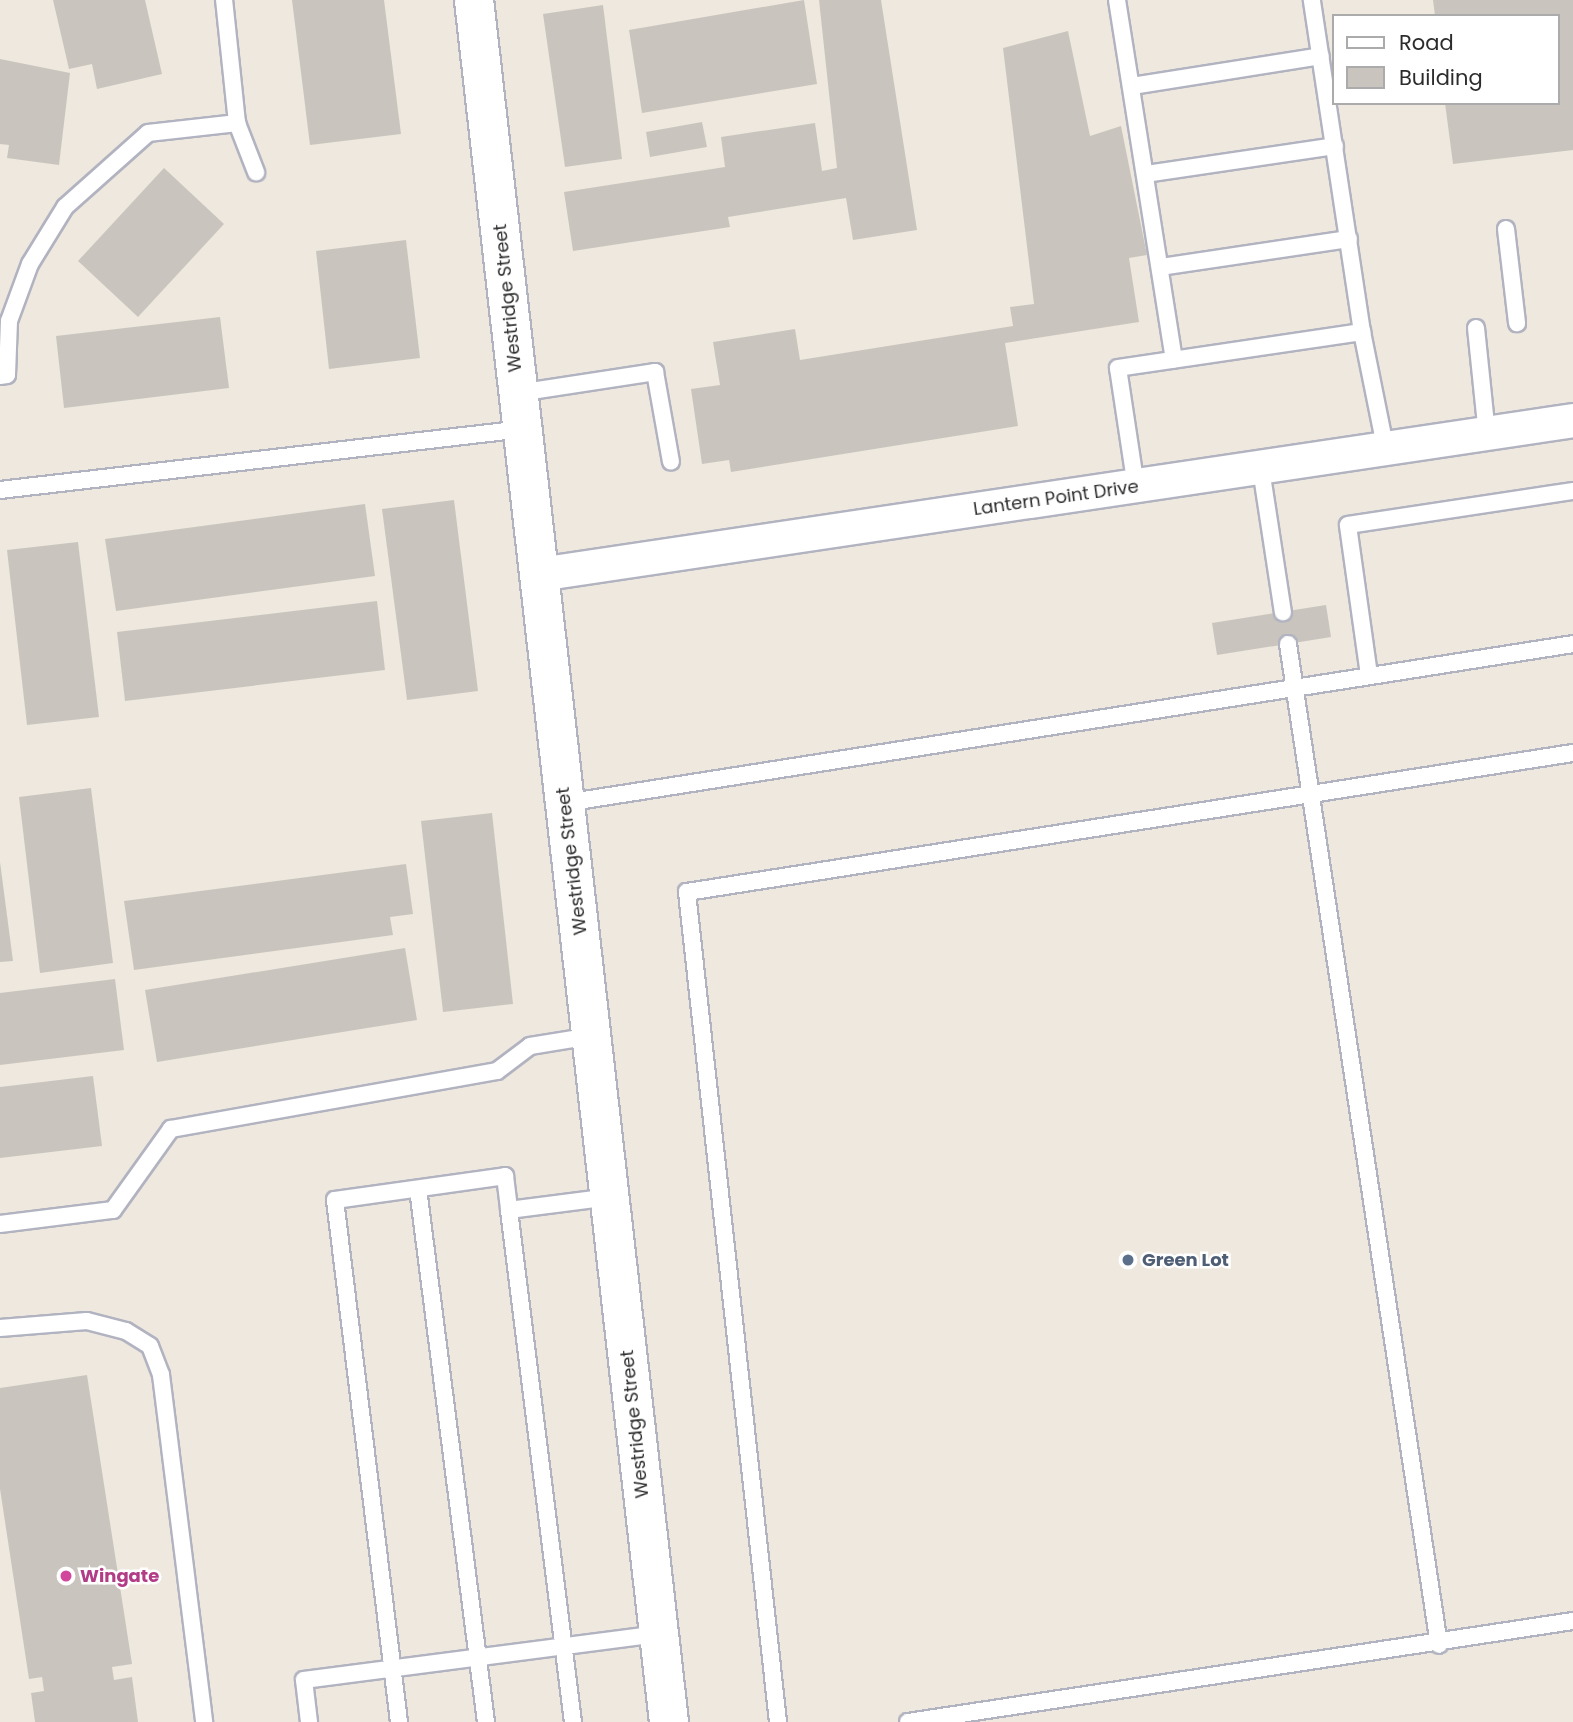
<!DOCTYPE html>
<html>
<head>
<meta charset="utf-8">
<style>
  body { margin:0 }
  #map { position:relative; width:1573px; height:1722px; overflow:hidden; background:#eee8de; font-family:Poppins,sans-serif }
  div>[style] { position:absolute }
  .building>* { inset:0; background:#c9c5be }
  .roads { filter:drop-shadow(2px 0 #b2b3c0) drop-shadow(-2px 0 #b2b3c0) drop-shadow(0 2px #b2b3c0) drop-shadow(0 -2px #b2b3c0) }
  .lane>* { height:16px; margin:-8px; padding:0 8px; transform-origin:8px; border-radius:8px; background:#fff }
  .street>* { height:33px; margin:-16.5px; padding:0 16.5px; transform-origin:16.5px; border-radius:16.5px; background:#fff }
  .secondary>* { height:38px; margin:-19px; padding:0 19px; transform-origin:19px; border-radius:19px; background:#fff }
  .dots>* { width:19px; height:19px; translate:-50% -50%; box-sizing:border-box; border:4px solid #fff; border-radius:50% }
  span { translate:-50% -50%; white-space:nowrap; text-align:center; line-height:1.15; -webkit-text-stroke:5px #fff; paint-order:stroke }
  .street-label { font-size:18px; color:#2c2c2c }
  .service-label { font-size:18px; color:#4e5e75; font-weight:700 }
  .left { translate:0 -50%; text-align:left }
  .hotel-label { font-size:18px; color:#b23c85; font-weight:700 }
  .legend { position:absolute; left:1332px; top:14px; width:228px; height:91px; box-sizing:border-box; background:#fff; border:2px solid #ababab; margin:0; padding:9px 12px; list-style:none; font-size:21px; color:#2c2c2c }
  .legend li { display:flex; align-items:center; gap:14px; height:35px }
  .legend b { width:35px; border:2px solid #ababab }
</style>
</head>
<body>
<div id="map">
  <div class="building">
    <i style="clip-path:polygon(53px 0,145px 0,162px 74px,97px 89px,92px 64px,69px 69px)"></i>
    <i style="clip-path:polygon(292px 0,384px 0,401px 134px,310px 145px)"></i>
    <i style="clip-path:polygon(804px 0,817px 84px,642px 113px,629px 30px)"></i>
    <i style="clip-path:polygon(819px 0,881px 0,917px 230px,853px 240px,846px 198px,728px 217px,730px 227px,573px 251px,564px 192px,725px 167px,721px 137px,815px 123px,822px 171px,837px 168px)"></i>
    <i style="clip-path:polygon(1433px 0,1573px 0,1573px 150px,1453px 164px,1445px 103px,1557px 103px,1557px 16px,1435px 16px)"></i>
    <i style="clip-path:polygon(603px 5px,622px 159px,565px 167px,543px 14px)"></i>
    <i style="clip-path:polygon(1068px 31px,1090px 136px,1121px 126px,1147px 255px,1129px 258px,1139px 322px,1005px 343px,1018px 426px,731px 472px,729px 460px,702px 464px,691px 389px,720px 385px,713px 342px,795px 329px,800px 360px,1013px 326px,1010px 307px,1034px 304px,1003px 48px)"></i>
    <i style="clip-path:polygon(0 59px,70px 73px,59px 165px,7px 158px,9px 145px,0 144px)"></i>
    <i style="clip-path:polygon(702px 122px,707px 147px,650px 157px,646px 132px)"></i>
    <i style="clip-path:polygon(164px 168px,224px 224px,138px 317px,78px 261px)"></i>
    <i style="clip-path:polygon(406px 240px,420px 358px,329px 369px,316px 251px)"></i>
    <i style="clip-path:polygon(220px 317px,229px 388px,64px 408px,56px 336px)"></i>
    <i style="clip-path:polygon(454px 500px,478px 691px,407px 700px,382px 509px)"></i>
    <i style="clip-path:polygon(365px 504px,375px 576px,116px 611px,105px 539px)"></i>
    <i style="clip-path:polygon(78px 542px,99px 717px,27px 725px,7px 550px)"></i>
    <i style="clip-path:polygon(377px 601px,385px 670px,125px 701px,117px 632px)"></i>
    <i style="clip-path:polygon(1326px 605px,1331px 637px,1217px 655px,1212px 623px)"></i>
    <i style="clip-path:polygon(91px 788px,113px 963px,40px 973px,19px 797px)"></i>
    <i style="clip-path:polygon(492px 813px,513px 1004px,443px 1012px,421px 821px)"></i>
    <i style="clip-path:polygon(0 862px,13px 961px,0 962px)"></i>
    <i style="clip-path:polygon(406px 864px,413px 914px,390px 917px,393px 935px,134px 970px,124px 901px)"></i>
    <i style="clip-path:polygon(405px 948px,417px 1020px,157px 1062px,145px 990px)"></i>
    <i style="clip-path:polygon(115px 979px,124px 1050px,0 1065px,0 993px)"></i>
    <i style="clip-path:polygon(93px 1076px,102px 1146px,0 1158px,0 1087px)"></i>
    <i style="clip-path:polygon(87px 1375px,132px 1664px,112px 1667px,114px 1680px,132px 1677px,138px 1722px,35px 1722px,31px 1693px,44px 1691px,42px 1677px,29px 1679px,0 1489px,0 1388px)"></i>
  </div>
  <div class="roads">
    <div class="lane">
      <i style="left:1117px;top:0;width:364px;rotate:81deg"></i>
      <i style="left:1132px;top:86px;width:191px;rotate:-9deg"></i>
      <i style="left:237px;top:123px;width:53px;rotate:68.8deg"></i>
      <i style="left:1146px;top:174px;width:191px;rotate:-8.4deg"></i>
      <i style="left:1506px;top:229px;width:95px;rotate:83.3deg"></i>
      <i style="left:1161px;top:267px;width:190px;rotate:-8.5deg"></i>
      <i style="left:1476px;top:328px;width:108px;rotate:84.1deg"></i>
      <i style="left:1362px;top:332px;width:121px;rotate:78.6deg"></i>
      <i style="left:0;top:376px;width:7px;rotate:-8deg"></i>
      <i style="left:7px;top:375px;width:54px;rotate:-87.9deg"></i>
      <i style="left:9px;top:321px;width:61px;rotate:-69.8deg"></i>
      <i style="left:30px;top:264px;width:67px;rotate:-58.4deg"></i>
      <i style="left:65px;top:207px;width:111px;rotate:-41.7deg"></i>
      <i style="left:148px;top:133px;width:90px;rotate:-6.4deg"></i>
      <i style="left:237px;top:123px;width:124px;rotate:-96deg"></i>
      <i style="left:518px;top:393px;width:139px;rotate:-8.7deg"></i>
      <i style="left:655px;top:372px;width:91px;rotate:79.9deg"></i>
      <i style="left:1261px;top:469px;width:145px;rotate:81.3deg"></i>
      <i style="left:1136px;top:487px;width:120px;rotate:-98.6deg"></i>
      <i style="left:1118px;top:368px;width:247px;rotate:-8.4deg"></i>
      <i style="left:1362px;top:332px;width:336px;rotate:-98.6deg"></i>
      <i style="left:0;top:490px;width:527px;rotate:-6.65deg"></i>
      <i style="left:1288px;top:644px;width:1012px;rotate:81.42deg"></i>
      <i style="left:1369px;top:675px;width:151px;rotate:-98deg"></i>
      <i style="left:1348px;top:525px;width:228px;rotate:-8.6deg"></i>
      <i style="left:565px;top:803px;width:1020px;rotate:-8.96deg"></i>
      <i style="left:418px;top:1189px;width:537px;rotate:82.73deg"></i>
      <i style="left:0;top:1224px;width:114px;rotate:-7.1deg"></i>
      <i style="left:113px;top:1210px;width:100px;rotate:-54.4deg"></i>
      <i style="left:171px;top:1129px;width:331px;rotate:-10.1deg"></i>
      <i style="left:497px;top:1071px;width:41px;rotate:-37.1deg"></i>
      <i style="left:530px;top:1046px;width:63px;rotate:-9.2deg"></i>
      <i style="left:0;top:1328px;width:87px;rotate:-4.6deg"></i>
      <i style="left:87px;top:1321px;width:40px;rotate:14.4deg"></i>
      <i style="left:126px;top:1331px;width:28px;rotate:32deg"></i>
      <i style="left:150px;top:1346px;width:31px;rotate:69deg"></i>
      <i style="left:161px;top:1375px;width:350px;rotate:82.9deg"></i>
      <i style="left:309px;top:1722px;width:42px;rotate:-96.8deg"></i>
      <i style="left:304px;top:1680px;width:358px;rotate:-7.4deg"></i>
      <i style="left:399px;top:1722px;width:526px;rotate:-96.99deg"></i>
      <i style="left:335px;top:1200px;width:172px;rotate:-8deg"></i>
      <i style="left:505px;top:1176px;width:34px;rotate:83deg"></i>
      <i style="left:573px;top:1722px;width:516px;rotate:-97.13deg"></i>
      <i style="left:509px;top:1210px;width:102px;rotate:-7.3deg"></i>
      <i style="left:778px;top:1722px;width:835px;rotate:-96.26deg"></i>
      <i style="left:687px;top:892px;width:897px;rotate:-8.92deg"></i>
      <i style="left:908px;top:1722px;width:673px;rotate:-8.64deg"></i>
    </div>
    <div class="street">
      <i style="left:539px;top:574px;width:1045px;rotate:-8.47deg"></i>
    </div>
    <div class="secondary">
      <i style="left:474px;top:0;width:1733px;rotate:83.54deg"></i>
    </div>
  </div>
  <div class="dots">
    <i style="left:1128px;top:1260px;background:#5c6f8a"></i>
    <i style="left:66px;top:1576px;background:#d1479c"></i>
  </div>
  <div class="street-label">
    <span style="left:508px;top:298px;rotate:-96deg">Westridge Street</span>
    <span style="left:1056px;top:498px;rotate:-8deg">Lantern Point Drive</span>
    <span style="left:572px;top:861px;rotate:-97deg">Westridge Street</span>
    <span style="left:635px;top:1424px;rotate:-96deg">Westridge Street</span>
  </div>
  <div class="service-label">
    <span class="left" style="left:1142px;top:1260px">Green Lot</span>
  </div>
  <div class="hotel-label">
    <span class="left" style="left:80px;top:1576px">Wingate</span>
  </div>
  <ul class="legend">
  <li><b style="height:9px;background:#fff"></b>Road</li>
  <li><b style="height:19px;background:#c9c5be"></b>Building</li>
  </ul>
</div>
</body>
</html>
